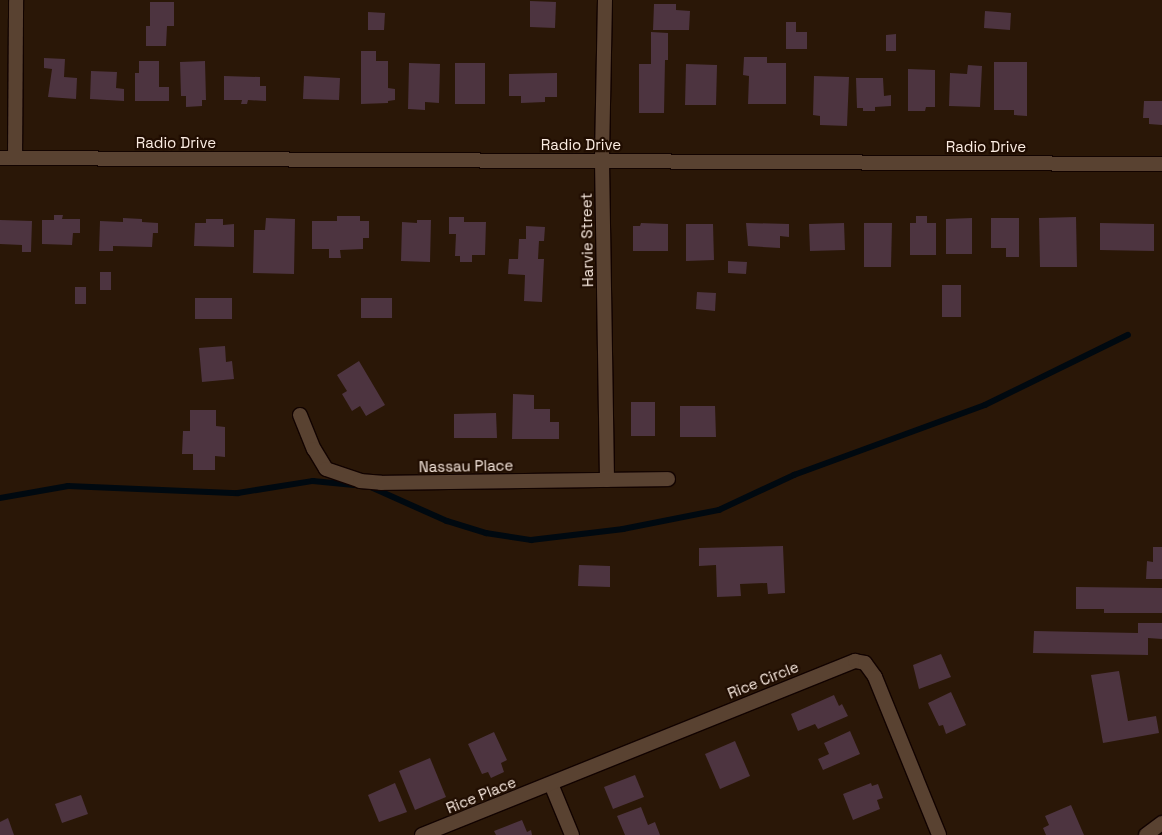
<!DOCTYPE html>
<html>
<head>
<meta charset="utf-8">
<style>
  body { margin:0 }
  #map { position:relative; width:1162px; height:835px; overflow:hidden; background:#2a1707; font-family:"Space Grotesk",sans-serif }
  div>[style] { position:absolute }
  .stream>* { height:5.5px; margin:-2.75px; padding:0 2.75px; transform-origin:2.75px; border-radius:2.75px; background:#000910 }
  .building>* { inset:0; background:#4d3440 }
  .roads { filter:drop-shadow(1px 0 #120300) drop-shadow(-1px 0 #120300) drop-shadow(0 1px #120300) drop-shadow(0 -1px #120300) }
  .minor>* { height:14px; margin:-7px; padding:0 7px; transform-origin:7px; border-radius:7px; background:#594231 }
  .tertiary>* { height:14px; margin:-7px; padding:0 7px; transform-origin:7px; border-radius:7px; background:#594231 }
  span { translate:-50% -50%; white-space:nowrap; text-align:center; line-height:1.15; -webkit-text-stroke:4.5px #200d01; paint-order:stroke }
  .street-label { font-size:15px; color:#fbece2 }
</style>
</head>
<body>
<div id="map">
  <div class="stream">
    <i style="left:371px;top:487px;width:83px;rotate:24.1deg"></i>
    <i style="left:447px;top:521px;width:41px;rotate:17.1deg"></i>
    <i style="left:486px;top:533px;width:46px;rotate:8.8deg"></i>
    <i style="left:531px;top:540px;width:93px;rotate:-6.8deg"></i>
    <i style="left:623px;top:529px;width:98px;rotate:-11.2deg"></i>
    <i style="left:719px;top:510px;width:83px;rotate:-25deg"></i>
    <i style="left:794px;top:475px;width:203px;rotate:-20.1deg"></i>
    <i style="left:985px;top:405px;width:159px;rotate:-26.1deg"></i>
    <i style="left:0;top:498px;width:69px;rotate:-10deg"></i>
    <i style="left:68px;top:486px;width:170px;rotate:2.4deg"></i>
    <i style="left:238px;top:493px;width:76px;rotate:-9.1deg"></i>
    <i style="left:313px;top:481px;width:41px;rotate:5.6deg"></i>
  </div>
  <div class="building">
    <i style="clip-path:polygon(530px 1px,556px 2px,555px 28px,530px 27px)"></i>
    <i style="clip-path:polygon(150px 2px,174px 2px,174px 26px,167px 26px,166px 46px,146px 46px,146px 26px,150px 26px)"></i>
    <i style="clip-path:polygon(654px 4px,676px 4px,676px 10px,690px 11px,689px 30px,653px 30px)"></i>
    <i style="clip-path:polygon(985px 11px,1011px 13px,1010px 30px,984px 28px)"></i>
    <i style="clip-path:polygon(368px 12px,385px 13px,384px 30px,368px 30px)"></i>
    <i style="clip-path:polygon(786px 22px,796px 22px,796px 32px,807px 32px,807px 49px,786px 49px)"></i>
    <i style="clip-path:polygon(651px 32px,668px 33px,668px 60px,665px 60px,664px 113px,639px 113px,639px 64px,651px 64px)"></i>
    <i style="clip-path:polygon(896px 34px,896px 51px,886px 51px,886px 35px)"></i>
    <i style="clip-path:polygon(361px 51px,376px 51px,376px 61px,388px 61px,388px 88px,395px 89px,395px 100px,388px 101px,388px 103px,361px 104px)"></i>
    <i style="clip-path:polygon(744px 57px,767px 57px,767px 63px,786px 63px,786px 104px,748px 104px,749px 76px,743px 75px)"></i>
    <i style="clip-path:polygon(44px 58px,65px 59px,64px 77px,77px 78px,76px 99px,48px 97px,52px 69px,44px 68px)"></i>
    <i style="clip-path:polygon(139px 61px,159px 61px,159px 87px,169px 87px,169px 101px,135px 101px,135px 73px,139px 73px)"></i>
    <i style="clip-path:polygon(205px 61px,206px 100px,202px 100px,202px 106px,186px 107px,186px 96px,181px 96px,180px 62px)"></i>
    <i style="clip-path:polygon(994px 62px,1027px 62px,1027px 116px,1014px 115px,1014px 110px,994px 110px)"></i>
    <i style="clip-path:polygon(409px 63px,440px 64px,439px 103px,425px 102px,425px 110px,408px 109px)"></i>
    <i style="clip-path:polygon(455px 63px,485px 63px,485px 104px,455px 104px)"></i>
    <i style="clip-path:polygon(686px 64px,717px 65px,716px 105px,685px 105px)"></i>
    <i style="clip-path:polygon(968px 65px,982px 66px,980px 107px,949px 106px,950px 73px,967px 74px)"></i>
    <i style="clip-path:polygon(908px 69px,935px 70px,935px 107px,926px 107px,925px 111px,908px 111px)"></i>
    <i style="clip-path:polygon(91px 71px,117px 72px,116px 88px,124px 89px,124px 101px,90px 99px)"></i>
    <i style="clip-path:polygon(557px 73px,557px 97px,545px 97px,545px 102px,521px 103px,521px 96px,509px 96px,509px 74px)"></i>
    <i style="clip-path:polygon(224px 76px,260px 77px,260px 86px,266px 86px,266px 101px,248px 100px,247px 104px,241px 104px,242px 100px,224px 100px)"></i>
    <i style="clip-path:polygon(304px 76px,340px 78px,339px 100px,303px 99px)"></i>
    <i style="clip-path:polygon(814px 76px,849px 77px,847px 126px,820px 125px,820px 116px,813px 115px)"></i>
    <i style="clip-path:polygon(856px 78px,883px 78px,884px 96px,891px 95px,891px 106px,875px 107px,875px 111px,863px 111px,863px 108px,857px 108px)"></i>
    <i style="clip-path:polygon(1144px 101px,1162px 101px,1162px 125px,1149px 124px,1149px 118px,1143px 118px)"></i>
    <i style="clip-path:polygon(54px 215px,63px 215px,62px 219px,80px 219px,80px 233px,73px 233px,72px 245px,42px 244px,42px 220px,54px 220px)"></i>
    <i style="clip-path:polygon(337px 216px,360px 216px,360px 221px,369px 221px,369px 238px,363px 238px,363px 249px,340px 250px,341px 258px,329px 258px,329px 249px,312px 249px,312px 221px,337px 221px)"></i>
    <i style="clip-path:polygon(916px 216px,927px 216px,927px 223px,936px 223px,936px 255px,910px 255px,910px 223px,916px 223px)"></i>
    <i style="clip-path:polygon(449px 217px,464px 217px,464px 222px,486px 222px,485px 255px,472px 255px,472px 262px,460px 262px,460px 256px,455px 256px,456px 234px,449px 234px)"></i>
    <i style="clip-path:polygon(1076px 217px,1077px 267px,1040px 267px,1039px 218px)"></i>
    <i style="clip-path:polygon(123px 218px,142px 219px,142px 222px,158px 223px,158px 233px,153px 233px,152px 247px,113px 246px,113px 251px,99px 251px,100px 221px,123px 222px)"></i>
    <i style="clip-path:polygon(266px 218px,295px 219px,294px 274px,253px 273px,254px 230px,265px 230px)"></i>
    <i style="clip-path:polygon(972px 218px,972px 254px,946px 254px,946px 219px)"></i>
    <i style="clip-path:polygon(991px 218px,1019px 218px,1019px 257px,1006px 257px,1006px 248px,991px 248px)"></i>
    <i style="clip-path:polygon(206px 219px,223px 219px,223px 225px,234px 224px,234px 247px,194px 246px,195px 223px,206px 223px)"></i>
    <i style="clip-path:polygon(0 220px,32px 221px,31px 252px,22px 252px,22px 245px,0 244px)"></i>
    <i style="clip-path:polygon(417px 220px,431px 220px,430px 262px,401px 261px,402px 222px,417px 223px)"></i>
    <i style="clip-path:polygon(641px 223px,668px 224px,668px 251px,633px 251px,633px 226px,640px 226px)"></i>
    <i style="clip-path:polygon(746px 223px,789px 224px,789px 237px,780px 236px,780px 248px,748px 246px)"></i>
    <i style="clip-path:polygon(844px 223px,845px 250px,810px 251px,809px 224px)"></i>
    <i style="clip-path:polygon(864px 223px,892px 223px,891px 267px,864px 267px)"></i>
    <i style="clip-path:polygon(1100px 223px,1154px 224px,1154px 251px,1100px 250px)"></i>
    <i style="clip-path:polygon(686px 224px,713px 224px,714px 260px,686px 261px)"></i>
    <i style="clip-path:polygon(526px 226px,545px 227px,544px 241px,539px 241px,538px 259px,544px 259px,542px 302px,524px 301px,525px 275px,508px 274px,509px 259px,518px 259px,519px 239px,526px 239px)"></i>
    <i style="clip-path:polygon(728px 261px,747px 262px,746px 274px,728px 273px)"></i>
    <i style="clip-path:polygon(100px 272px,111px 272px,111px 290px,100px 290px)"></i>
    <i style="clip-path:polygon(942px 285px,961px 285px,961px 317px,942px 317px)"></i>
    <i style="clip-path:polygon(75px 287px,86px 287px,86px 304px,75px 304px)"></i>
    <i style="clip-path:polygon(697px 292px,716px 293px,715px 311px,696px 309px)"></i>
    <i style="clip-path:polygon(195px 298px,232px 298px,232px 319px,195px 319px)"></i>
    <i style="clip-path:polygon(361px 298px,392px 298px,392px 318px,361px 318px)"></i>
    <i style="clip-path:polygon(225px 346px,226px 362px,232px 361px,234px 379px,202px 382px,199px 348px)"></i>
    <i style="clip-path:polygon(359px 361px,385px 405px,366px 416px,360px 406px,352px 411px,342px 394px,347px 391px,337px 375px)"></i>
    <i style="clip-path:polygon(513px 394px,534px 395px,534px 409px,550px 409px,550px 422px,559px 422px,559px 439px,512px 439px)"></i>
    <i style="clip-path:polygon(631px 402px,655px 402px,655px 436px,631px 436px)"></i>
    <i style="clip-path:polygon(680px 406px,715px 406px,716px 437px,680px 437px)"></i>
    <i style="clip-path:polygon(190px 410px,216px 410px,216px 426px,225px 427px,225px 457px,215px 456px,215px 470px,193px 470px,193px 454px,182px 454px,183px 431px,190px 431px)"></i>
    <i style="clip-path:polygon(496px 413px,497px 438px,454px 438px,454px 414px)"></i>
    <i style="clip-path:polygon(783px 546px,785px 593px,768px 594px,767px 583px,740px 584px,741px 596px,717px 597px,716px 565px,699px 566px,699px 548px)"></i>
    <i style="clip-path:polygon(1153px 547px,1162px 547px,1162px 579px,1146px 579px,1147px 561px,1153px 562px)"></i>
    <i style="clip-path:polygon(579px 565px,610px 566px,610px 587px,578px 586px)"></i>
    <i style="clip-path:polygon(1076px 587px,1162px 588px,1162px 613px,1104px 613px,1104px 609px,1076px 609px)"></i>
    <i style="clip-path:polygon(1138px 623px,1162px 623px,1162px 639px,1148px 638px,1148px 655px,1033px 653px,1034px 631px,1138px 633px)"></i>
    <i style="clip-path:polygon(941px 654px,951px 677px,919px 689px,913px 665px)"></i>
    <i style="clip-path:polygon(1119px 671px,1128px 721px,1156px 716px,1159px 733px,1103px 743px,1091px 675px)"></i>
    <i style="clip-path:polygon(951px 692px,966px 725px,946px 734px,943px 725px,939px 726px,928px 703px)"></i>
    <i style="clip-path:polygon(834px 695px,839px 706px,842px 704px,848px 716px,818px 729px,815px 724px,798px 731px,791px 714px)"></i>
    <i style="clip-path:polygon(850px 731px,860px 754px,823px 770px,818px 759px,829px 754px,824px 743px)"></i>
    <i style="clip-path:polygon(494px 732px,507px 760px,501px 763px,504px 772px,491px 778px,488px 772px,482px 774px,468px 744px)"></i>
    <i style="clip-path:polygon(735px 741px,750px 776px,720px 789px,705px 754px)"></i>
    <i style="clip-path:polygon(430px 758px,446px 797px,415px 810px,399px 771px)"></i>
    <i style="clip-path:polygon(635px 775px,644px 797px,613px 809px,604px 787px)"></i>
    <i style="clip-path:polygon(395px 783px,407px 812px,379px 822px,368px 795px)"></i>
    <i style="clip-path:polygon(871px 783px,872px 786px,878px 784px,883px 798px,877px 800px,880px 809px,853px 820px,843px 794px)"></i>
    <i style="clip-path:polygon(81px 795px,88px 814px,62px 823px,55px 804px)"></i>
    <i style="clip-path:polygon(1071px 805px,1084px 835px,1046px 835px,1043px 828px,1049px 825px,1045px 816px)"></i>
    <i style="clip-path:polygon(641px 807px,648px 825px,655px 822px,660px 835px,625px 835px,617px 816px)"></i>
    <i style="clip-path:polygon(8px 818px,14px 835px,0 835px,0 822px)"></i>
    <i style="clip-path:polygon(522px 820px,527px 832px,531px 830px,532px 835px,496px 835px,494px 831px)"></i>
  </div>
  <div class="roads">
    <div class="minor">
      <i style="left:605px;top:0;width:161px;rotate:91.1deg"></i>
      <i style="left:602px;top:161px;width:319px;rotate:89.1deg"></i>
      <i style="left:0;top:158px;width:1162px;rotate:0.3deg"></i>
      <i style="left:15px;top:158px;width:158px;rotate:-89.6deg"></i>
      <i style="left:300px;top:415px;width:37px;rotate:68deg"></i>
      <i style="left:314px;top:449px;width:23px;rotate:59deg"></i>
      <i style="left:326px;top:469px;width:36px;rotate:19deg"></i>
      <i style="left:360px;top:481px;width:21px;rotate:5deg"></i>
      <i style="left:381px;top:483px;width:287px;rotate:-0.8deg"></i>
      <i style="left:551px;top:784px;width:55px;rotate:67.6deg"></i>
      <i style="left:422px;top:835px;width:467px;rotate:-21.9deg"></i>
      <i style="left:855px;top:661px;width:10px;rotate:11deg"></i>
      <i style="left:865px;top:663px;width:17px;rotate:54deg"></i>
      <i style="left:875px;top:677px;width:170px;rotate:67.9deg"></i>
    </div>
    <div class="tertiary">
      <i style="left:1146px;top:835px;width:20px;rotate:-37deg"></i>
    </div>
  </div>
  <div class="street-label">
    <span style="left:176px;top:143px">Radio Drive</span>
    <span style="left:581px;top:145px">Radio Drive</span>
    <span style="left:986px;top:147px">Radio Drive</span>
    <span style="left:587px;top:240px;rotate:-91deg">Harvie Street</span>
    <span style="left:466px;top:466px;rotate:-1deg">Nassau Place</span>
    <span style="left:763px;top:680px;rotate:-22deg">Rice Circle</span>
    <span style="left:481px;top:795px;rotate:-22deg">Rice Place</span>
  </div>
</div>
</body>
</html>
